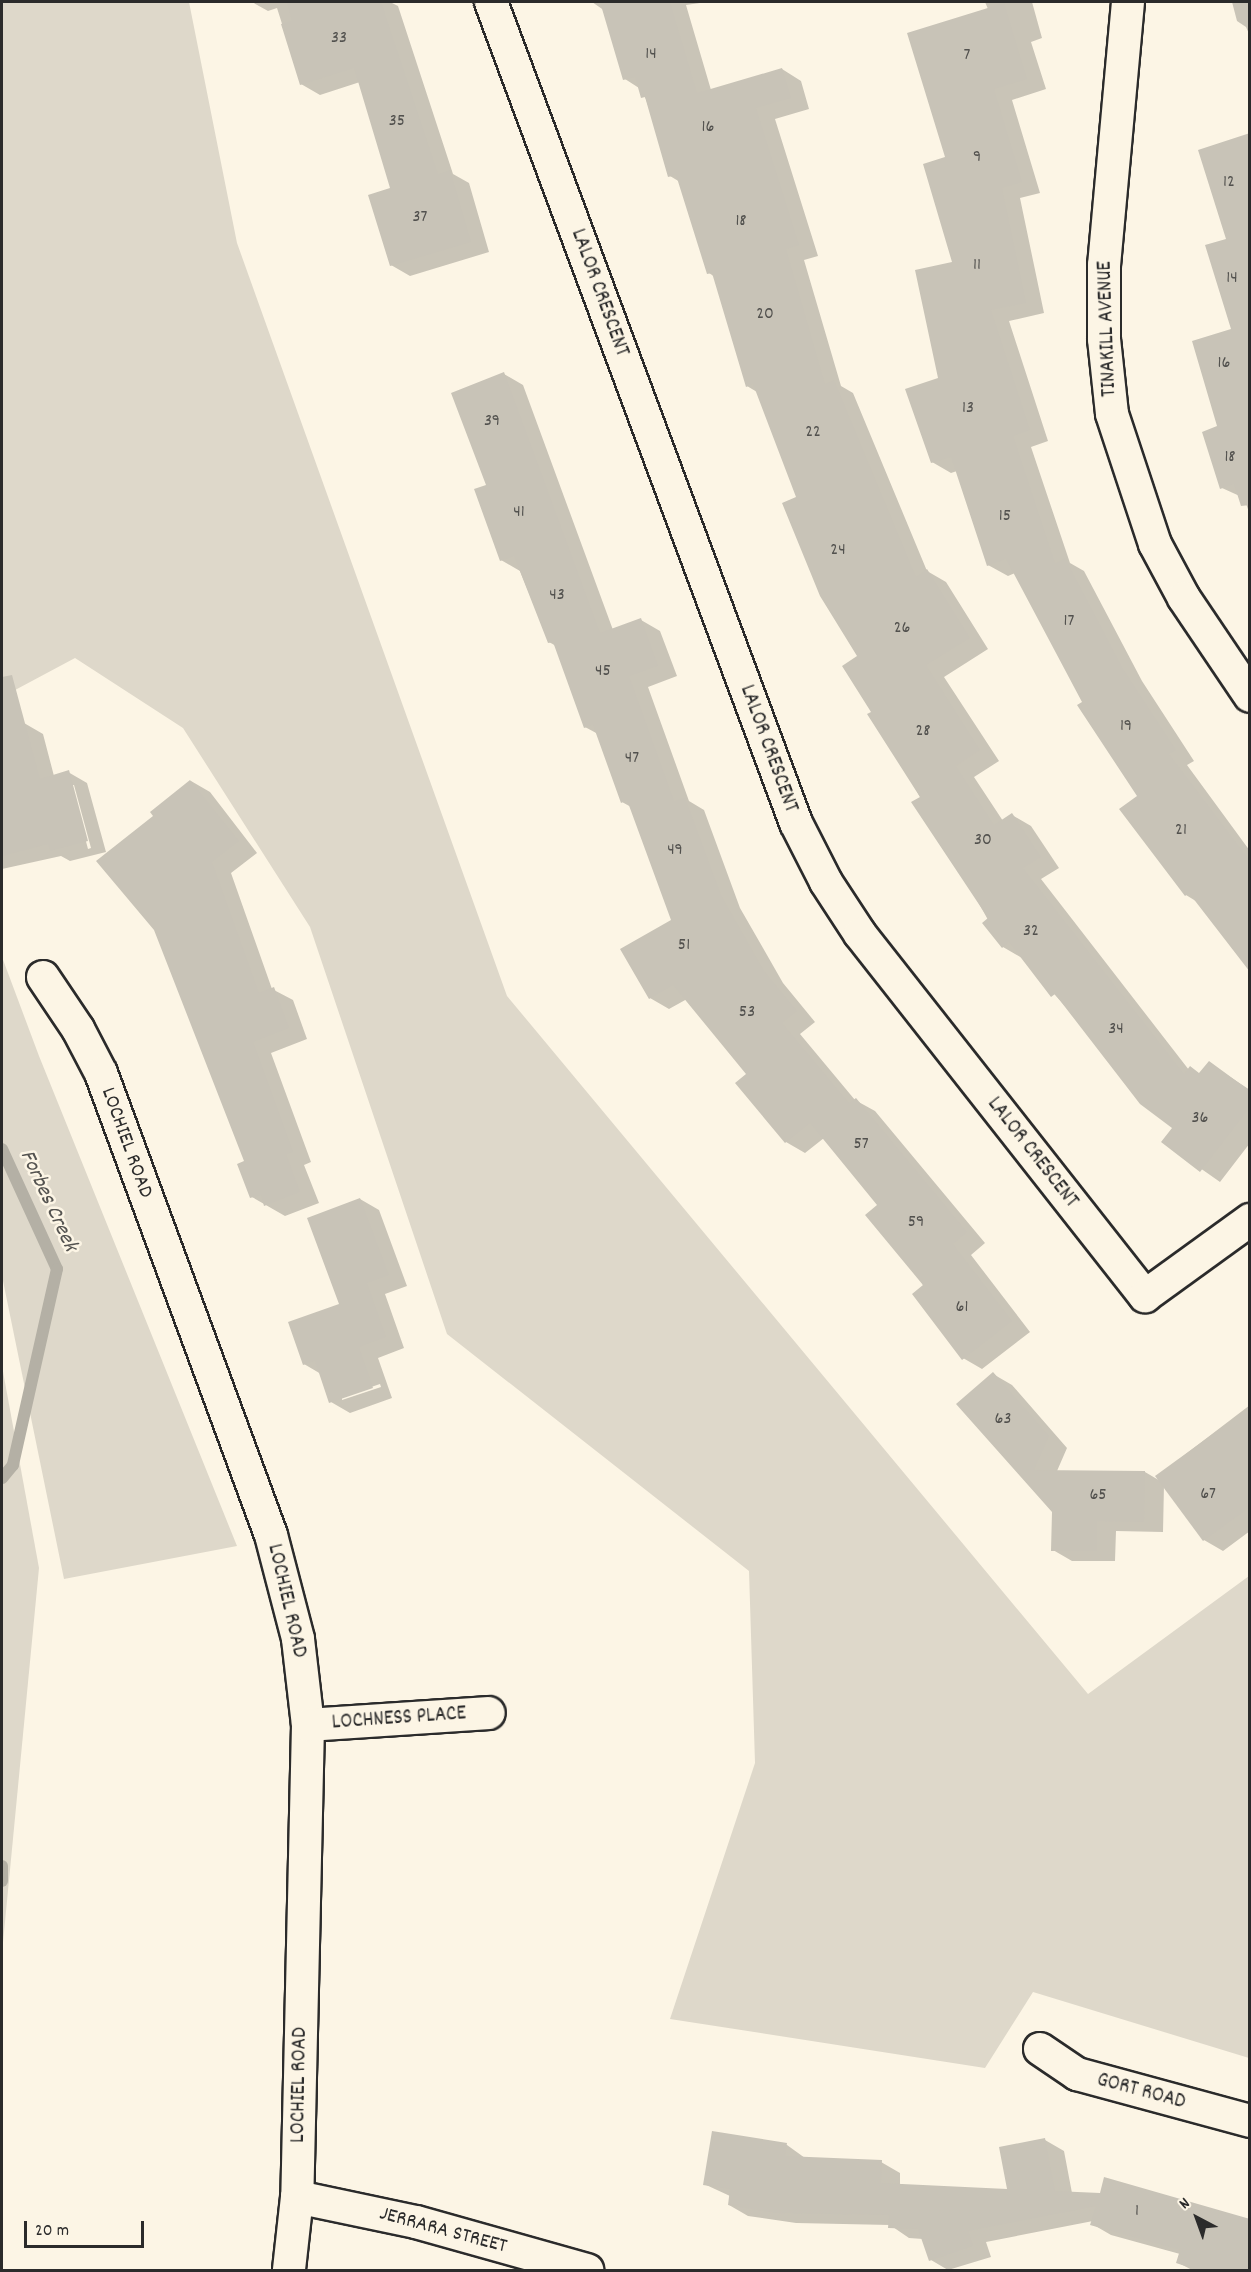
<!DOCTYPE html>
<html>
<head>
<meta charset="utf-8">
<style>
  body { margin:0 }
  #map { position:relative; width:1251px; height:2272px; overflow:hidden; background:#fcf5e5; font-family:Dekko,sans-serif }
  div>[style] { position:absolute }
  .green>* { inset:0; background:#ded8ca }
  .shadow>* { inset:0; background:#0003 }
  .stream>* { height:12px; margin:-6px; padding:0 6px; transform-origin:6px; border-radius:6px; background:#b4b0a5 }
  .building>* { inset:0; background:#c8c3b7 }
  .roads { filter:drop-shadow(2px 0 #2b2b2b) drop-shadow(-2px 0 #2b2b2b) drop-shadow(0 2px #2b2b2b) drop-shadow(0 -2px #2b2b2b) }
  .minor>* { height:32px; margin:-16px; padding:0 16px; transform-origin:16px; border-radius:16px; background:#fcf5e5 }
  span { translate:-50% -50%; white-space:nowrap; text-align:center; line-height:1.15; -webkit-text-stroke:5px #fcf5e5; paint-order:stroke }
  .number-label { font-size:18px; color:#52514e }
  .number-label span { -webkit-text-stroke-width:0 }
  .street-label { font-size:21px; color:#2b2b2b }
  .water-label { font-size:22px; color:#545350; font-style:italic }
  .frame { position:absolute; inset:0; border:3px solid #2b2b2b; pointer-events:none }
  .north { position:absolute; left:1167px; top:2188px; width:60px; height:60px; -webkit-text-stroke:4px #fcf5e5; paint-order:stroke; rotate:319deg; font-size:16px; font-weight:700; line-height:24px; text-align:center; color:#2b2b2b }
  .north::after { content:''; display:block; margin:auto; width:21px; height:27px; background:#2b2b2b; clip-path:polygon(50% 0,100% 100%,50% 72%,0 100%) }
  .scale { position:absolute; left:24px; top:2221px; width:120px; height:27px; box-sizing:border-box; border:3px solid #2b2b2b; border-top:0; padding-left:8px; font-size:18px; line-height:21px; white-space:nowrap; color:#2b2b2b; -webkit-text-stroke:4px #fcf5e5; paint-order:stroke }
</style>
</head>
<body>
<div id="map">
  <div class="green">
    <i style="clip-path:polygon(2px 2px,189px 2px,237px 243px,507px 996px,1088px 1694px,1249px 1576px,1249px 2058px,1033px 1992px,985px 2068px,670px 2019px,755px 1763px,749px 1571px,447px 1334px,310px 927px,183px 728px,75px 658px,2px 697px)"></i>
    <i style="clip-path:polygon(2px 957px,39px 1056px,237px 1546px,64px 1579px,2px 1276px)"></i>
    <i style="clip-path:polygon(2px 1366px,39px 1568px,2px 1953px)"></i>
  </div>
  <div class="shadow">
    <i style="clip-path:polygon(252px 2px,390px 2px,398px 6px,453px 174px,469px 183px,489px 252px,410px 276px,391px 265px,392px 189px,360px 82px,320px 95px,301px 84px,277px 8px,268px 11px)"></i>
    <i style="clip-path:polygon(592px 2px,707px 2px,686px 5px,711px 90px,782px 69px,801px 81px,809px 109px,775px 119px,818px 256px,804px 260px,841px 386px,853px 393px,927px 571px,946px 582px,988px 649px,944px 677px,999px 761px,974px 777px,1003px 821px,1012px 815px,1031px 826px,1059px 868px,1041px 879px,1189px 1070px,1200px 1074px,1209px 1063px,1250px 1090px,1250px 1143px,1220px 1182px,1163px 1142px,1174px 1128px,1022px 958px,1003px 947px,873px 712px,859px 657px,757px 392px,747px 386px,715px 277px,709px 273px,680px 182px,670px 176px,646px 99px,639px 88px,625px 79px,605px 11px)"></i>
    <i style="clip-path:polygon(985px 2px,1032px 2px,1042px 38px,1031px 42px,1046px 89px,1012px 100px,1040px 193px,1020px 198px,1044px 313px,1009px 321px,1048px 441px,1031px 447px,1070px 563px,1084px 571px,1142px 681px,1194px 761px,1187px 765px,1250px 851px,1250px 970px,1199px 903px,1186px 895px,1139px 797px,1015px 573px,1008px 576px,988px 565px,957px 471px,951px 473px,932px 462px,954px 263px,947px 158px,988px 9px)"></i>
    <i style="clip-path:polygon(1232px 2px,1250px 2px,1250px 36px,1246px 27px,1237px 21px)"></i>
    <i style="clip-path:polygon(1250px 135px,1250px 515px,1244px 498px,1222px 488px,1219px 427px,1233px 330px,1228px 240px)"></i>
    <i style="clip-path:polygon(504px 374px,523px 385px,613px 630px,641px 620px,660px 631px,677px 676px,648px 687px,689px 801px,704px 810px,740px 908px,783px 983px,815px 1022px,800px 1034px,855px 1100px,875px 1111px,985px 1243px,971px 1255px,1030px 1332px,982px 1369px,963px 1358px,879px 1205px,824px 1138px,805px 1153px,786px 1142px,737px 1083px,748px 1074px,687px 999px,669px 1009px,650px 998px,673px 921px,631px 807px,622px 802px,598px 734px,585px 727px,556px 646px,549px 642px,520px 571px,501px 560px,488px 486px)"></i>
    <i style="clip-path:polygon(evenodd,24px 723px,43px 734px,54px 776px,68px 772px,87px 783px,106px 852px,70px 861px,61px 856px,2px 869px,2px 729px,24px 723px,71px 785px,74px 785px,91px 848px,88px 849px,71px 785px)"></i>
    <i style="clip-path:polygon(191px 781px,210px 792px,257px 853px,231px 873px,272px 989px,293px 1000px,307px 1039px,271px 1053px,311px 1162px,304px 1165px,319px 1203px,285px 1216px,252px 1197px,246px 1162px,155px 930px,155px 817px)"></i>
    <i style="clip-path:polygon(evenodd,360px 1199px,379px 1210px,407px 1286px,385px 1294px,404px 1348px,378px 1358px,392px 1398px,350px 1413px,331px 1402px,321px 1374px,304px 1364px,341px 1305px,360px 1199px,380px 1384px,381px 1387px,342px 1400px,342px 1397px,380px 1384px)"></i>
    <i style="clip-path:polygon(993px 1374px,1012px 1385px,1067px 1448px,1057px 1471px,1145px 1472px,1162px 1482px,1157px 1476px,1250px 1405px,1250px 1531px,1223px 1551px,1204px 1540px,1164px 1485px,1163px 1532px,1116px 1531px,1115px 1561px,1072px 1561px,1053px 1550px,1053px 1511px,958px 1404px)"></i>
    <i style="clip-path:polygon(713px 2133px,787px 2145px,805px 2158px,881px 2162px,900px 2173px,900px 2185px,1009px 2190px,1045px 2140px,1064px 2151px,1072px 2193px,1250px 2270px,1192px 2270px,1177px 2262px,1180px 2254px,1111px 2235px,1092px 2224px,1093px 2221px,986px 2242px,991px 2257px,948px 2270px,931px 2260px,923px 2239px,909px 2238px,890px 2225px,796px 2223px,748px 2216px,729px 2205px,730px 2196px,704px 2184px)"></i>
  </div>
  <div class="stream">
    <i style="left:2px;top:1149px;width:132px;rotate:65.4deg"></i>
    <i style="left:57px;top:1269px;width:201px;rotate:102.7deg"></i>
    <i style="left:13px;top:1465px;width:17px;rotate:130deg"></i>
    <i style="left:2px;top:1866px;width:15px;rotate:90deg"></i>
  </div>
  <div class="building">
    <i style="clip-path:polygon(287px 2px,381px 2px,438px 174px,450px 170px,471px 242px,390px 266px,368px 195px,390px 188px,354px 68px,300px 85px,281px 24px,292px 21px)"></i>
    <i style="clip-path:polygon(600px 2px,670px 2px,697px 93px,782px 68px,791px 98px,756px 108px,799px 245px,786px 249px,825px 384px,834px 380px,916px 577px,927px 569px,970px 638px,926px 665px,980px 750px,956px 766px,994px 825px,1012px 813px,1041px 857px,1023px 868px,1184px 1074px,1190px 1066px,1199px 1073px,1209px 1061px,1250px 1091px,1250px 1107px,1200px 1172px,1161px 1142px,1172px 1128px,1140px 1104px,1055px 994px,1051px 997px,1009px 942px,1002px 948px,982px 923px,988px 918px,911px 802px,920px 797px,867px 714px,871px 712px,842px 666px,857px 656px,820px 596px,782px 503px,796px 497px,753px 384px,746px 387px,712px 273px,707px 274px,676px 175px,668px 177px,645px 97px,641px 98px,635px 77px,623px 80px)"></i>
    <i style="clip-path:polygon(1004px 3px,1027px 79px,994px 89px,1022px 182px,1002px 188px,1026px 303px,991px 310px,1030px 430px,1013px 436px,1055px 563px,1065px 558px,1123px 669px,1176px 750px,1169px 754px,1250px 861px,1250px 972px,1189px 893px,1185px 896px,1119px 809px,1137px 796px,1077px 705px,1082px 702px,1006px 559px,987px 566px,951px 457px,931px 463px,905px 389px,938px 378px,915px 270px,952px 262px,923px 164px,945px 157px,907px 33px)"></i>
    <i style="clip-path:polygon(1250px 133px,1250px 505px,1241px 506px,1234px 484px,1220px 489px,1202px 432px,1217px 426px,1192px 341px,1231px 329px,1205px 245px,1226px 239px,1198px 150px)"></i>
    <i style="clip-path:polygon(504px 372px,600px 633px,641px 618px,658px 666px,629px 676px,674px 801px,685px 798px,721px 895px,764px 971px,797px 1011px,782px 1023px,849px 1103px,856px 1098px,967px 1232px,953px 1244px,1012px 1321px,962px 1360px,912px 1294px,923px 1285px,865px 1215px,877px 1205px,810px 1123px,785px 1143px,735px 1083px,746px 1074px,673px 985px,649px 999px,620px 949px,671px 920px,627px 800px,621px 803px,593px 725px,584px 728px,553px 642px,548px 643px,514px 556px,500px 561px,474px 489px,486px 485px,451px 393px)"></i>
    <i style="clip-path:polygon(12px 675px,40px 779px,69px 770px,88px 841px,50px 851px,48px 844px,2px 856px,2px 677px)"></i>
    <i style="clip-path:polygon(190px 780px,239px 841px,212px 862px,259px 993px,274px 987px,289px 1028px,253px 1042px,293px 1152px,286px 1154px,300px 1192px,264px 1206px,261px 1195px,250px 1198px,237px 1164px,244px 1161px,154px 930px,96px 861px,153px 816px,150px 812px)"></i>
    <i style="clip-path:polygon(360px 1198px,389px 1275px,367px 1283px,386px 1337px,359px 1347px,373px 1388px,329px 1403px,315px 1361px,303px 1365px,288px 1322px,339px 1304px,307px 1218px)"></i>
    <i style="clip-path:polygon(993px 1372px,1049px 1436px,1034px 1470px,1145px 1471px,1144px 1522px,1097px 1521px,1097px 1551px,1051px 1551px,1052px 1512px,956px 1404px)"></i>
    <i style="clip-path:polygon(1250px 1407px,1250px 1507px,1203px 1541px,1155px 1476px)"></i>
    <i style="clip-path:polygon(712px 2131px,787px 2143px,785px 2156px,882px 2160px,881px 2183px,1007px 2189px,999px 2147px,1045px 2138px,1055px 2191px,1100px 2193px,1104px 2177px,1250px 2219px,1250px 2271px,1200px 2271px,1176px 2263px,1180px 2250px,1090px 2225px,1096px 2206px,968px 2231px,973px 2246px,929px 2261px,918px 2229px,888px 2228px,889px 2215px,776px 2213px,728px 2205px,730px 2189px,703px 2185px)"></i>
  </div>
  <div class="roads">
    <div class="minor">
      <i style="left:491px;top:2px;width:876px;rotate:69.62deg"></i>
      <i style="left:796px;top:823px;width:66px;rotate:63deg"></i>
      <i style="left:826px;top:882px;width:62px;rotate:56.8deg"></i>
      <i style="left:860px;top:934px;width:461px;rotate:51.8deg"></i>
      <i style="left:1145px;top:1296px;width:130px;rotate:-35.9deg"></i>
      <i style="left:1128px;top:2px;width:264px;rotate:95.2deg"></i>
      <i style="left:1104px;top:265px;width:74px;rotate:90deg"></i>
      <i style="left:1104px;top:339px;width:75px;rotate:83.9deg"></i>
      <i style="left:1112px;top:414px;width:137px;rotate:71.7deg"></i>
      <i style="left:1155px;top:544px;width:61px;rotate:61.8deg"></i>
      <i style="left:1184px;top:598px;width:118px;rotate:56deg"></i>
      <i style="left:43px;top:977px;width:63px;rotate:56.1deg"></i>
      <i style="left:78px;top:1029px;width:50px;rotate:62.4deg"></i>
      <i style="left:101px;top:1073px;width:492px;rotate:69.8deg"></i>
      <i style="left:271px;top:1535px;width:107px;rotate:75.4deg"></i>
      <i style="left:298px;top:1639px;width:87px;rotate:83.4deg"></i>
      <i style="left:308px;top:1725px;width:472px;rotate:91.3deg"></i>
      <i style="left:297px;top:2197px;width:73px;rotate:96.3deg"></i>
      <i style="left:308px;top:1725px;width:181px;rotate:-3.8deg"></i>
      <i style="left:1040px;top:2049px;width:45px;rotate:34deg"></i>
      <i style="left:1077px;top:2074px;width:179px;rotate:15.2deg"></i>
      <i style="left:297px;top:2197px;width:122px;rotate:11.9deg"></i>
      <i style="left:416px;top:2222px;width:178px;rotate:15.7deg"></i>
    </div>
  </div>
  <div class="number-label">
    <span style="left:339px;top:39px">33</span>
    <span style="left:651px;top:55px">14</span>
    <span style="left:967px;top:56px">7</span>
    <span style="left:397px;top:122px">35</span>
    <span style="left:708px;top:128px">16</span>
    <span style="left:977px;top:158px">9</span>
    <span style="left:1229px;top:183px">12</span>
    <span style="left:420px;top:218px">37</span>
    <span style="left:741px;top:222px">18</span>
    <span style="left:977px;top:266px">11</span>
    <span style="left:1232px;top:279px">14</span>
    <span style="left:765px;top:315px">20</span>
    <span style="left:1224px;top:364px">16</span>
    <span style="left:968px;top:409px">13</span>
    <span style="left:492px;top:422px">39</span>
    <span style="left:813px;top:433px">22</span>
    <span style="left:1230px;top:458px">18</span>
    <span style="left:519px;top:513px">41</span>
    <span style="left:1005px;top:517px">15</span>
    <span style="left:838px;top:551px">24</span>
    <span style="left:557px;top:596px">43</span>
    <span style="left:1069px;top:622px">17</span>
    <span style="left:902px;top:629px">26</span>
    <span style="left:603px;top:672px">45</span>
    <span style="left:1126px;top:727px">19</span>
    <span style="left:923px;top:732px">28</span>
    <span style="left:632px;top:759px">47</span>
    <span style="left:1181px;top:831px">21</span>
    <span style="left:983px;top:841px">30</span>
    <span style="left:675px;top:851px">49</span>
    <span style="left:1031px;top:932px">32</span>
    <span style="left:684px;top:946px">51</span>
    <span style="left:747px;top:1013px">53</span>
    <span style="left:1116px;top:1030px">34</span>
    <span style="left:1200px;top:1119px">36</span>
    <span style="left:861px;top:1145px">57</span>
    <span style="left:916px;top:1223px">59</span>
    <span style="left:962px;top:1308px">61</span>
    <span style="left:1003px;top:1420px">63</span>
    <span style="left:1208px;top:1495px">67</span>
    <span style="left:1098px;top:1496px">65</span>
    <span style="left:1137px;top:2212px">1</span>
  </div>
  <div class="street-label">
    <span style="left:599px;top:293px;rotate:70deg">LALOR CRESCENT</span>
    <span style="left:1108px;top:329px;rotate:-92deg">TINAKILL AVENUE</span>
    <span style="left:768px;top:749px;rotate:70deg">LALOR CRESCENT</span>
    <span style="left:126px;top:1143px;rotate:70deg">LOCHIEL ROAD</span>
    <span style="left:1032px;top:1153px;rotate:52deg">LALOR CRESCENT</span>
    <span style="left:286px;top:1601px;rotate:77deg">LOCHIEL ROAD</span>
    <span style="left:399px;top:1719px;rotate:-4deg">LOCHNESS PLACE</span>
    <span style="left:300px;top:2085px;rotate:-89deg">LOCHIEL ROAD</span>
    <span style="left:1141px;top:2092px;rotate:15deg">GORT ROAD</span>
    <span style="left:443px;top:2231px;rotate:15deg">JERRARA STREET</span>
  </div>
  <div class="water-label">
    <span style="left:48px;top:1201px;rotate:65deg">Forbes Creek</span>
  </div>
  <div class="frame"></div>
  <div class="north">N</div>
  <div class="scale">20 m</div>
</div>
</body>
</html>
